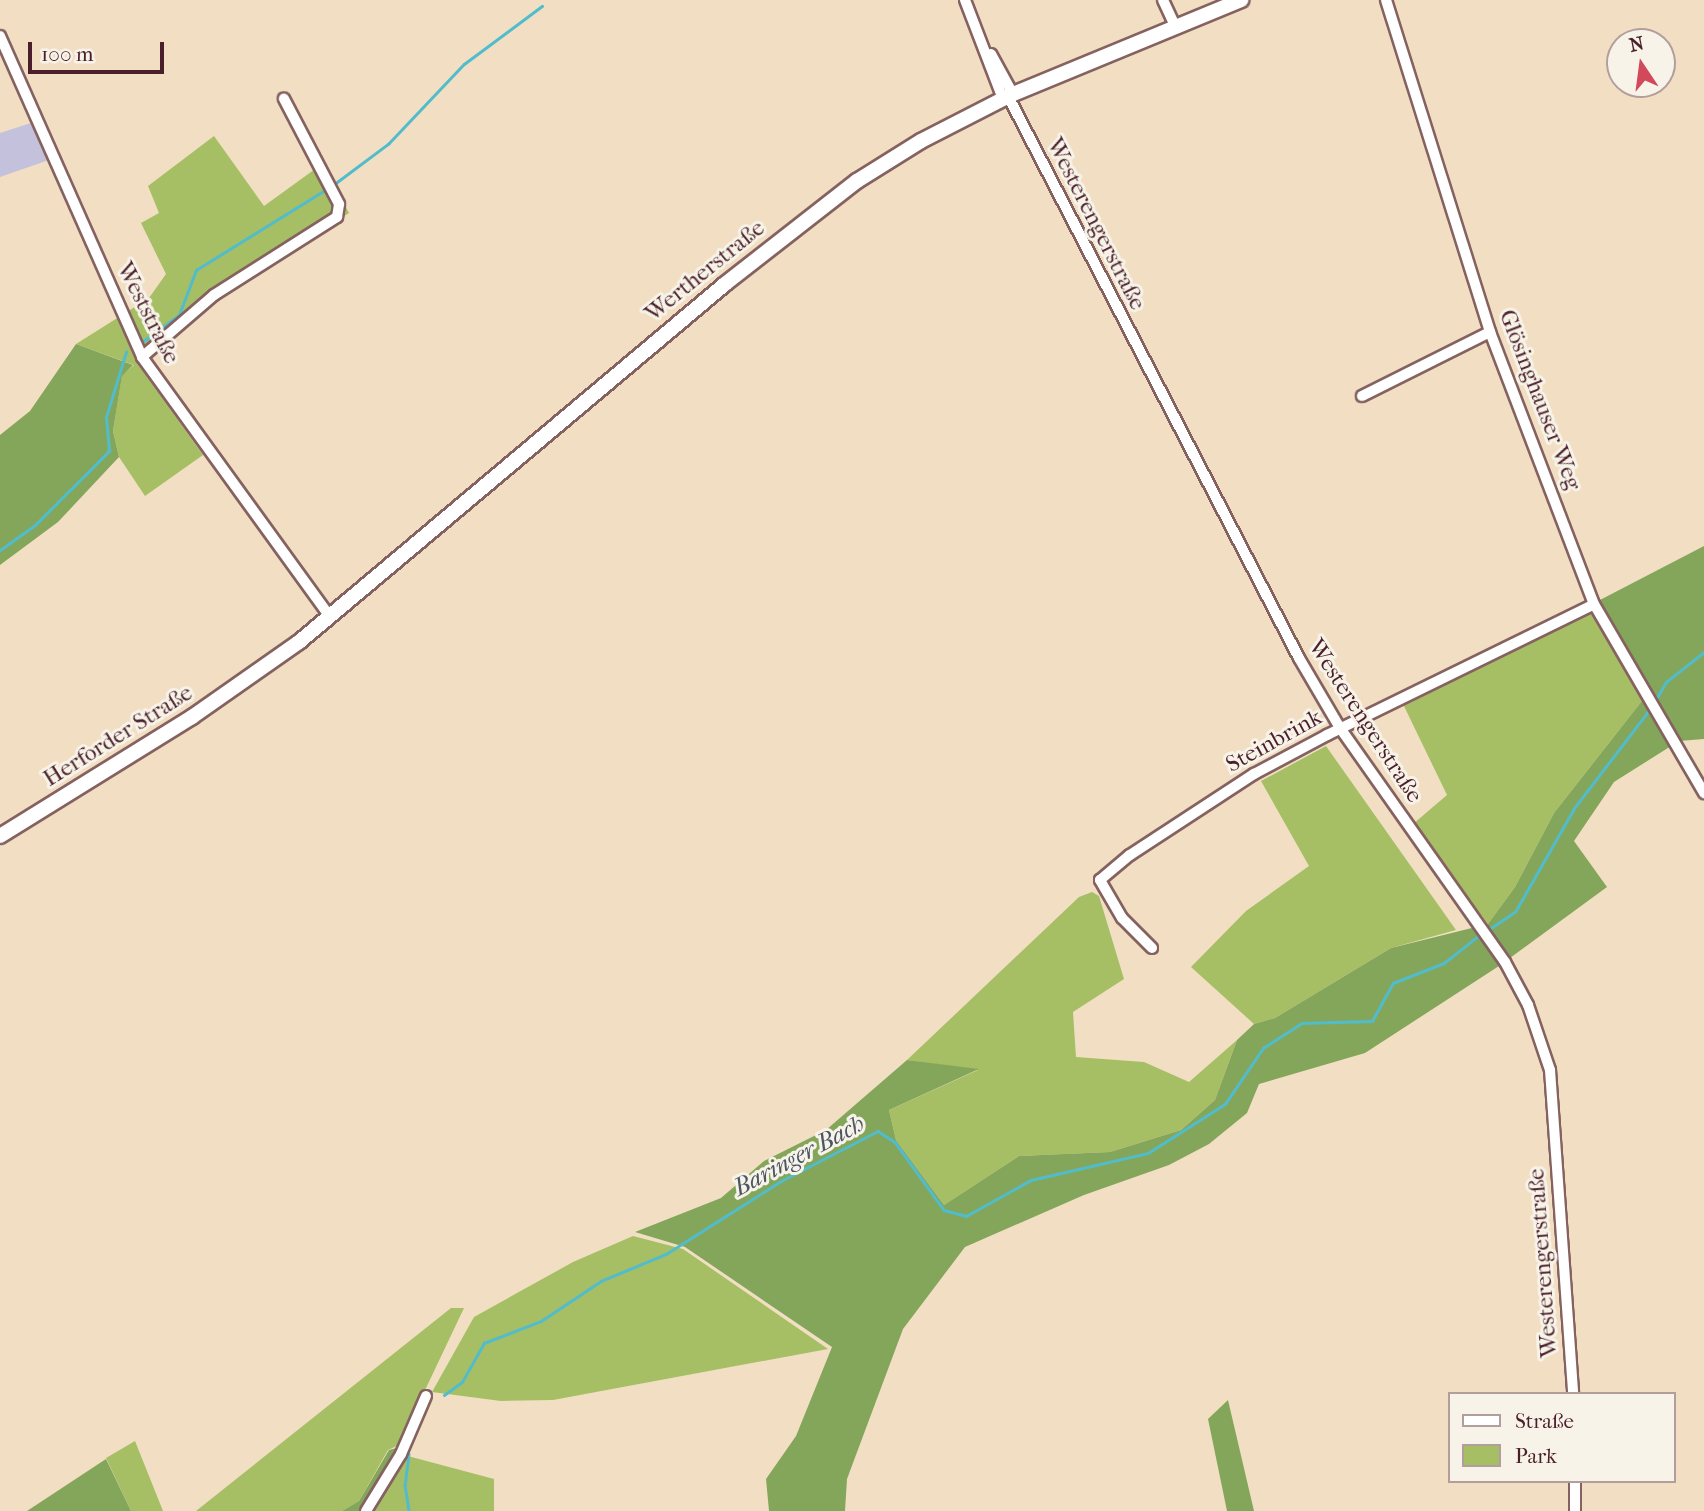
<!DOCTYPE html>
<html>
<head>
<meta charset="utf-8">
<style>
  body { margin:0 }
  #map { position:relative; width:1704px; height:1511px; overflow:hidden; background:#f2dfc3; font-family:"IM FELL French Canon",serif }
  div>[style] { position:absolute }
  .industrial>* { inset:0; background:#c3c1db }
  .green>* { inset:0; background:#a6bf65 }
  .forest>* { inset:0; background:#84a65a }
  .stream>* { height:2.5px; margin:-1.25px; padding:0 1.25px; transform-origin:1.25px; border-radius:1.25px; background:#51bccc }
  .roads { filter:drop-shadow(2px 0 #856260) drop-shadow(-2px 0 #856260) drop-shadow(0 2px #856260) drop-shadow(0 -2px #856260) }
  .minor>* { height:10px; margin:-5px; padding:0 5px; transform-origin:5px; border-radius:5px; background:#fff }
  .major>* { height:14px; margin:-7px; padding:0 7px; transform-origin:7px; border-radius:7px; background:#fff }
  span { translate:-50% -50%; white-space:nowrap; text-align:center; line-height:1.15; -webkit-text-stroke:6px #f7f3e8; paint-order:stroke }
  .street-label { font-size:23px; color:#4a1f2b }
  .water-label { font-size:24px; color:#4c5663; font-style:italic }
  .legend { position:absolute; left:1448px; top:1392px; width:228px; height:91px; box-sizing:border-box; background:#f7f3e8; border:2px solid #b29e9c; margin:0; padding:9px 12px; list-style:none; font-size:21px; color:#4a1f2b }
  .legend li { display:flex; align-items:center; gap:14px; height:35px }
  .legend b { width:35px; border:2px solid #b29e9c }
  .north { position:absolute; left:1606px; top:28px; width:70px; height:70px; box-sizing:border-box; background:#f7f3e8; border:2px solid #b29e9c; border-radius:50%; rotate:347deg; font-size:19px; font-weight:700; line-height:28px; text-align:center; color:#4a1f2b }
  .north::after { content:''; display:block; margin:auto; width:24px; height:32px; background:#d1495b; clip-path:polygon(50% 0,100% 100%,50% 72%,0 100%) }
  .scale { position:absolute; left:28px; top:42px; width:136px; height:32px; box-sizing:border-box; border:4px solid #4a1f2b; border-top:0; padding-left:9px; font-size:21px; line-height:24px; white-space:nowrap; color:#4a1f2b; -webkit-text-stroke:5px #f7f3e8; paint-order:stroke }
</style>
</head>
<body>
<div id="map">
  <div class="industrial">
    <i style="clip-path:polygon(34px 122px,49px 160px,0 177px,0 133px)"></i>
  </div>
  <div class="green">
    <i style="clip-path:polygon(214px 136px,264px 206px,322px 164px,349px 213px,216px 298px,137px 363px,203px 455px,145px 496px,119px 457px,113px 431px,122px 375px,134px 365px,76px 344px,149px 298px,166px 274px,141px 223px,159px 213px,148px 186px)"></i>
    <i style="clip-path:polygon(1598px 611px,1645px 697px,1554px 813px,1515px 887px,1488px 924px,1413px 824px,1447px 795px,1402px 702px)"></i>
    <i style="clip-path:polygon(1326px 746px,1456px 930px,1391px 948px,1275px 1018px,1254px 1024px,1191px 967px,1246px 911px,1309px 866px,1261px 781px)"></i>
    <i style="clip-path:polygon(1092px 892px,1099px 896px,1124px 979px,1073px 1012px,1076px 1057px,1144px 1062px,1189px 1082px,1237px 1040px,1215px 1100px,1181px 1130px,1110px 1152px,1019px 1156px,944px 1205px,896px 1140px,889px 1110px,978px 1070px,907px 1060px,1079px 897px)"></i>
    <i style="clip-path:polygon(633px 1236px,683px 1249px,828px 1349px,553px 1400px,501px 1401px,432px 1392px,474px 1317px,573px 1262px)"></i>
    <i style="clip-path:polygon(451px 1308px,464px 1308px,399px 1445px,388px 1450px,359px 1501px,342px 1511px,196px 1511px)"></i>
    <i style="clip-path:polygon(135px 1441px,163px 1511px,131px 1511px,106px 1458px)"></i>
    <i style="clip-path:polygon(404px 1455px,494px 1479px,494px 1511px,371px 1511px)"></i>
  </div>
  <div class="forest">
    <i style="clip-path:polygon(76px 344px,133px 365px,122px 376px,113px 431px,119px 457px,58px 522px,0 565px,0 435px,30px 411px)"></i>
    <i style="clip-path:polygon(1704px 546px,1704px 739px,1679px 741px,1614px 782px,1574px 841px,1607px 887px,1499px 966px,1365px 1053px,1259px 1084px,1247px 1113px,1209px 1144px,1169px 1165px,1084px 1195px,965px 1247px,903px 1329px,847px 1479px,845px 1511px,769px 1511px,766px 1479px,796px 1436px,832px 1347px,685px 1247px,635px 1232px,721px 1198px,764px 1161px,826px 1130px,907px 1060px,979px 1069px,889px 1110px,896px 1140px,944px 1205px,1019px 1156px,1110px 1152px,1181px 1130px,1215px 1100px,1237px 1040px,1254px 1024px,1275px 1018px,1391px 948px,1488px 924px,1515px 887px,1554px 813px,1645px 697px,1621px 652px,1626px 646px,1598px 601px)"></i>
    <i style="clip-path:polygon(1228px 1400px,1254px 1511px,1227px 1511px,1208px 1419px)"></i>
    <i style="clip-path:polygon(400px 1447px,364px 1511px,342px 1511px,359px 1501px,389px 1450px)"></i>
    <i style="clip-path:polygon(106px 1459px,131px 1511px,27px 1511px)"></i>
  </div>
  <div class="stream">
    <i style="left:333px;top:185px;width:69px;rotate:-36.7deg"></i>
    <i style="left:388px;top:144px;width:110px;rotate:-46.5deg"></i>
    <i style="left:464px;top:64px;width:97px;rotate:-36.6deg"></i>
    <i style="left:142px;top:342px;width:46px;rotate:-36.1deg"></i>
    <i style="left:179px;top:315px;width:48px;rotate:-69.3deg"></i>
    <i style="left:196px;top:270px;width:155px;rotate:-31.8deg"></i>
    <i style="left:0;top:550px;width:43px;rotate:-35.5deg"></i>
    <i style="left:35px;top:525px;width:105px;rotate:-45deg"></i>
    <i style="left:109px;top:451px;width:34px;rotate:-95deg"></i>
    <i style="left:106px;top:417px;width:68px;rotate:-72.9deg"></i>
    <i style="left:1655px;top:701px;width:22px;rotate:-60deg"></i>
    <i style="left:1666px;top:682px;width:48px;rotate:-38.3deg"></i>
    <i style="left:1488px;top:930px;width:32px;rotate:-34deg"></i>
    <i style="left:1515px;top:912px;width:121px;rotate:-60.3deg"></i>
    <i style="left:1575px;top:807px;width:123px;rotate:-52.6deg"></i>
    <i style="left:444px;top:1395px;width:22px;rotate:-36deg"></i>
    <i style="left:462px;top:1382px;width:45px;rotate:-60.6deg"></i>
    <i style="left:484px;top:1343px;width:61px;rotate:-21.1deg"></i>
    <i style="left:541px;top:1321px;width:72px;rotate:-33.7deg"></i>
    <i style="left:601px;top:1281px;width:70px;rotate:-22.6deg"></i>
    <i style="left:666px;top:1254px;width:136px;rotate:-32.4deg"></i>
    <i style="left:781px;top:1181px;width:109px;rotate:-27.3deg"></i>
    <i style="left:878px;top:1131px;width:20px;rotate:33deg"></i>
    <i style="left:895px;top:1142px;width:84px;rotate:54.2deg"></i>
    <i style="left:944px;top:1210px;width:23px;rotate:15deg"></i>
    <i style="left:966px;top:1216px;width:74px;rotate:-29deg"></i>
    <i style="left:1031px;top:1180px;width:120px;rotate:-13deg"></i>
    <i style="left:1148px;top:1153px;width:91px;rotate:-32.5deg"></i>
    <i style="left:1225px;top:1104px;width:68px;rotate:-55.8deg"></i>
    <i style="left:1263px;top:1048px;width:46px;rotate:-32.7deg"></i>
    <i style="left:1302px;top:1023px;width:70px;rotate:-1.6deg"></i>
    <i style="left:1372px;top:1021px;width:43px;rotate:-61.1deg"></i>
    <i style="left:1393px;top:983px;width:55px;rotate:-21.4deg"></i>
    <i style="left:1444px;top:963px;width:48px;rotate:-38.3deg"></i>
    <i style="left:409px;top:1454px;width:31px;rotate:97deg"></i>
    <i style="left:405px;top:1485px;width:26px;rotate:81deg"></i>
  </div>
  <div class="roads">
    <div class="minor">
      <i style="left:965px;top:0;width:106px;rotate:69deg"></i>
      <i style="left:1163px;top:0;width:29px;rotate:65deg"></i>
      <i style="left:1386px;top:0;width:348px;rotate:72.6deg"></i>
      <i style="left:1490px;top:332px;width:291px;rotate:69.1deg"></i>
      <i style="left:1594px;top:604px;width:219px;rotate:59.8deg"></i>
      <i style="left:0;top:36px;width:351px;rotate:66.1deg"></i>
      <i style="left:142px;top:357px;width:321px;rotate:54.1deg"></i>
      <i style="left:991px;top:54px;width:46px;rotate:61.2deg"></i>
      <i style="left:1008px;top:96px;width:633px;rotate:62.63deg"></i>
      <i style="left:1299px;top:658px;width:81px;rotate:59.6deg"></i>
      <i style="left:1340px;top:728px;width:286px;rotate:54.8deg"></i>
      <i style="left:1505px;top:962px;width:49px;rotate:61.9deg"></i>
      <i style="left:1528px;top:1005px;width:69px;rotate:71.3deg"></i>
      <i style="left:1550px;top:1070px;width:325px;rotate:85.9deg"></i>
      <i style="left:142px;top:357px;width:95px;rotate:-40.7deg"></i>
      <i style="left:214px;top:295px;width:146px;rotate:-32.4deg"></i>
      <i style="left:337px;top:217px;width:13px;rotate:-81deg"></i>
      <i style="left:339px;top:204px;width:119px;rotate:-117.6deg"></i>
      <i style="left:1362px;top:396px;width:143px;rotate:-26.6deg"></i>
      <i style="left:1152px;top:948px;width:42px;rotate:-135deg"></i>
      <i style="left:1122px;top:918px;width:44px;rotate:-120.1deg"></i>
      <i style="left:1100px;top:880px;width:39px;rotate:-40deg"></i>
      <i style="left:1130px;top:855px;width:148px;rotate:-33.2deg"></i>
      <i style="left:1254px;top:774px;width:83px;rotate:-28.1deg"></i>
      <i style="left:1327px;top:735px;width:297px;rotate:-26.1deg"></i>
      <i style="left:366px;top:1511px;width:67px;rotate:-58.4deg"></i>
      <i style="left:401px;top:1454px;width:63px;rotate:-66.7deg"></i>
      <i style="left:1575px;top:1511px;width:30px;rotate:-90deg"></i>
    </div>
    <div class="major">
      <i style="left:0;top:836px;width:226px;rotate:-31.8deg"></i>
      <i style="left:192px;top:717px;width:131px;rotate:-35deg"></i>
      <i style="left:299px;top:642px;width:556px;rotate:-40.04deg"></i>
      <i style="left:725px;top:284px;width:167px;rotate:-38deg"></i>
      <i style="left:857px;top:181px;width:75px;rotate:-32deg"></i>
      <i style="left:921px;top:141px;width:103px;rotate:-27.1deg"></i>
      <i style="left:1013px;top:94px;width:247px;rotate:-22.4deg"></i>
    </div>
  </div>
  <div class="street-label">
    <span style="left:1096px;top:224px;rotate:63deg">Westerengerstraße</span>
    <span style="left:705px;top:271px;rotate:-39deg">Wertherstraße</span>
    <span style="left:148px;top:313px;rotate:63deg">Weststraße</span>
    <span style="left:1540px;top:400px;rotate:69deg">Glösinghauser Weg</span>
    <span style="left:1365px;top:721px;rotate:57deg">Westerengerstraße</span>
    <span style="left:118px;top:736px;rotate:-32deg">Herforder Straße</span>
    <span style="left:1274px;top:741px;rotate:-29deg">Steinbrink</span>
    <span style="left:1543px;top:1263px;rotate:-94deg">Westerengerstraße</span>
  </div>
  <div class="water-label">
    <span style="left:799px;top:1156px;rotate:-28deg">Baringer Bach</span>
  </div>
  <ul class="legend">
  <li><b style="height:9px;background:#fff"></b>Straße</li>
  <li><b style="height:19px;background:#a6bf65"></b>Park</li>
  </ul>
  <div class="north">N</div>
  <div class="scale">100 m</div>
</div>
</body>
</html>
